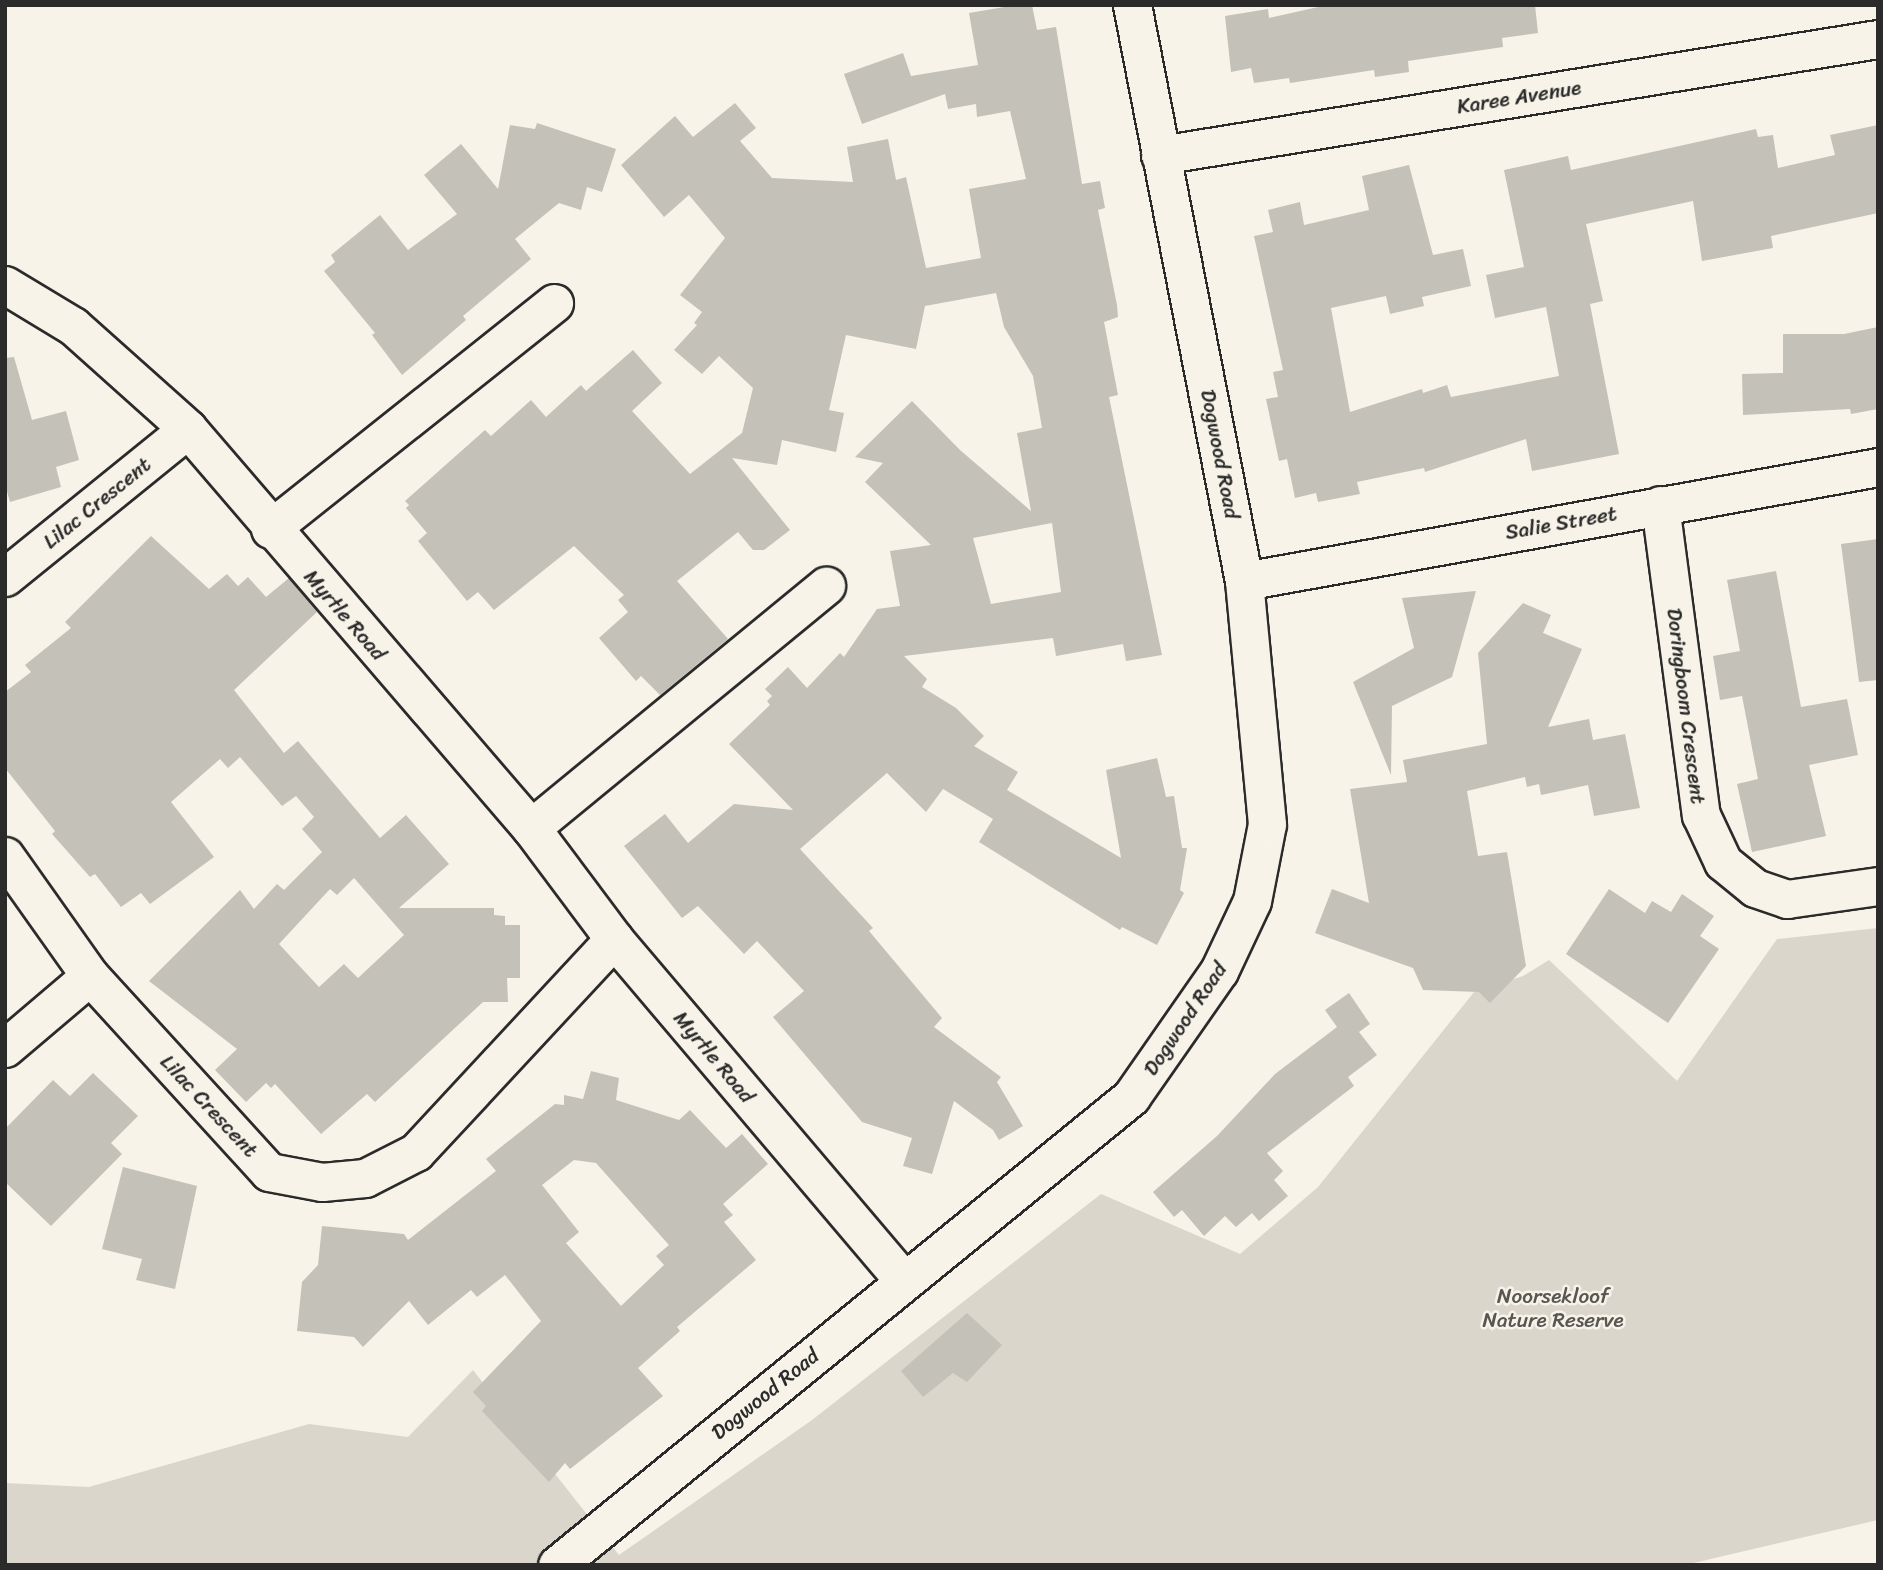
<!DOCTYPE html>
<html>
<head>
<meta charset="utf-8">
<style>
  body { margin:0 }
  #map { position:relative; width:1883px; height:1570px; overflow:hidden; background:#f7f3e8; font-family:Sriracha,sans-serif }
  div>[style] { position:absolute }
  .green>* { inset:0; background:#dad6cc }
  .building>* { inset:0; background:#c4c1b9 }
  .roads { filter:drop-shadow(2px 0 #2b2b2b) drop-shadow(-2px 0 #2b2b2b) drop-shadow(0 2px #2b2b2b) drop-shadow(0 -2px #2b2b2b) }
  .street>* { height:37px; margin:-18.5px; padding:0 18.5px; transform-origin:18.5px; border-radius:18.5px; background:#f7f3e8 }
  span { translate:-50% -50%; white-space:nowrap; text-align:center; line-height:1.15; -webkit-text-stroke:5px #f7f3e8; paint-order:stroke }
  .street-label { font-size:21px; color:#2b2b2b }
  .park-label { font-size:21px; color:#575653 }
  .frame { position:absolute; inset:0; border:7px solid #2b2b2b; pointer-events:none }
</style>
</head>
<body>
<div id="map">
  <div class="green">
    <i style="clip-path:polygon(1878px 928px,1878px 1520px,1685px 1565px,5px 1565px,5px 1483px,89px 1487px,309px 1424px,408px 1437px,473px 1370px,619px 1555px,812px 1420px,1101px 1194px,1240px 1254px,1318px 1187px,1474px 992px,1523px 976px,1549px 960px,1677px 1081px,1777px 939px)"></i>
  </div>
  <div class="building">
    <i style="clip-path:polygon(evenodd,1016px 5px,1032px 5px,1037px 30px,1056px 27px,1082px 184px,1100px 181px,1105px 208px,1098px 210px,1117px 305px,1118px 317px,1104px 322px,1118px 395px,1109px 397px,1162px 655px,1126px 661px,1123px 644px,1056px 656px,1053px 638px,904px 656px,927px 679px,922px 687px,956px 708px,984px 736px,974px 746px,1018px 772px,1007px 790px,1121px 858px,1106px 770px,1157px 758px,1166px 797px,1174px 796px,1182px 848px,1187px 848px,1180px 890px,1184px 893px,1157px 945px,1122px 927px,1120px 930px,979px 842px,993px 819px,943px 789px,926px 812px,887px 773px,800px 849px,873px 928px,869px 931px,942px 1018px,934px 1027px,1001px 1077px,997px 1082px,1023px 1126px,999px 1140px,993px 1130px,954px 1101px,932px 1174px,903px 1166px,912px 1138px,862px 1122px,773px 1017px,804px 991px,757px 941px,744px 954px,698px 906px,682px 918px,624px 846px,665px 814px,688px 843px,734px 804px,793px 810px,729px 744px,770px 705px,767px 701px,772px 696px,765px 689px,788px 667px,807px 688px,840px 653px,844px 657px,877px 609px,900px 606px,890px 551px,931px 545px,865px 482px,883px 463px,855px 457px,912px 401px,960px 450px,1031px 511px,1017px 433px,1042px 428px,1033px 376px,1004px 327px,996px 293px,925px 306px,916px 349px,846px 335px,829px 410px,844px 413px,836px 452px,782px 440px,777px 465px,732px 458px,790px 530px,764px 550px,753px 550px,738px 532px,677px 581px,728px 639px,660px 695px,641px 676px,636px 681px,599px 638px,628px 612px,618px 600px,624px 595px,574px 546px,494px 610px,478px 592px,467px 601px,418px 541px,427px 533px,406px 508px,409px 505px,405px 501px,485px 430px,491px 436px,531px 400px,546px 417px,581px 385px,586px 391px,633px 350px,662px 383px,632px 411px,690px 474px,742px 433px,753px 388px,719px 356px,702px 374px,674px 350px,697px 325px,694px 323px,702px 312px,680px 295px,725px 238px,689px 195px,664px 217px,621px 165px,675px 116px,693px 137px,735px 103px,756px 128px,740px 141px,772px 178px,853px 182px,847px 147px,888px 139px,896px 180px,906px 177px,926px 268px,981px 258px,969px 189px,1026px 179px,1010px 111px,977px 117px,976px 104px,948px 109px,945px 94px,862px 124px,844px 74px,903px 53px,911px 76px,978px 65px,969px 13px,1016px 5px,1052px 523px,1061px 592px,991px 604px,973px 538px,1052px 523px)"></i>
    <i style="clip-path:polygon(1327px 5px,1535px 5px,1538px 33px,1502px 38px,1503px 47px,1408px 61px,1409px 72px,1375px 77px,1374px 70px,1290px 83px,1289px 78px,1254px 83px,1251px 68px,1231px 72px,1225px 16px,1268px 9px,1269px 18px)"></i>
    <i style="clip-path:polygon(537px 123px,616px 149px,602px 192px,587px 187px,581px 210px,559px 203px,515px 239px,531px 259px,463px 316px,466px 320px,402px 375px,372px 335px,375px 333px,324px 271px,335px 262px,331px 255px,380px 215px,408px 250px,457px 214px,424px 175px,461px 144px,498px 189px,510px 125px,535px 129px)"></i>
    <i style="clip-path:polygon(1878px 125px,1878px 213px,1771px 236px,1773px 248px,1702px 261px,1693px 201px,1586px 224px,1603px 301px,1590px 304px,1619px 454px,1532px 471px,1526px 439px,1425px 472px,1424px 468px,1357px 482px,1360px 494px,1318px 502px,1316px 493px,1295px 498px,1287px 459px,1279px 461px,1266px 399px,1278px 397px,1273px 372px,1283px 370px,1254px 236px,1273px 232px,1268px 210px,1300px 202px,1304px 225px,1369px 210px,1362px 176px,1409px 165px,1433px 255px,1463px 249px,1471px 286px,1422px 297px,1424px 306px,1390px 314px,1386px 296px,1331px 308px,1350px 412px,1422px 389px,1423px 393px,1447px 385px,1451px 397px,1559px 376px,1546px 307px,1495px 318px,1486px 275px,1524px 267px,1504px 170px,1568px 156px,1571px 170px,1756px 129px,1758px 137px,1773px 135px,1778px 168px,1835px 155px,1830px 135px)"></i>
    <i style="clip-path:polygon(1878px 327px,1878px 409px,1851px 414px,1850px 409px,1743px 415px,1742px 374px,1783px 373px,1783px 334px,1844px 334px)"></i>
    <i style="clip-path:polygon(14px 357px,32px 420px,66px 411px,79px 460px,56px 467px,61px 487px,10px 502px,5px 484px,5px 358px)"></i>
    <i style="clip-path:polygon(evenodd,151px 536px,209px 589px,227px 574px,238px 586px,248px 577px,266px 597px,289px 578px,317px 612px,234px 690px,284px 753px,298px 741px,380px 838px,406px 815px,449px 864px,399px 908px,494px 908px,494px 915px,505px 916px,505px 925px,520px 925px,520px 978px,507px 978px,508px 1002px,483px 1002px,375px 1102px,367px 1094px,321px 1134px,275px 1084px,271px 1088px,266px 1083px,246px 1102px,215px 1070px,237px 1049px,149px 981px,240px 890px,254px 909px,277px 884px,284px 890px,322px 852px,302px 829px,314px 817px,296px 796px,282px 806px,240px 757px,228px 768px,220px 759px,171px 802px,214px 857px,150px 904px,141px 893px,121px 907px,95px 874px,90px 877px,52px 834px,55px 831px,5px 768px,5px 692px,31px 672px,25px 665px,71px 628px,65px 622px,151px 536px,354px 878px,404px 935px,358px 978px,344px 964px,319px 987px,279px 944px,330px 889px,337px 895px,354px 878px)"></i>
    <i style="clip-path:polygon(1878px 539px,1878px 680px,1859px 682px,1841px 544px)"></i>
    <i style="clip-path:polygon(1776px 571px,1801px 707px,1847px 699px,1858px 755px,1809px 765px,1826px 836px,1752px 852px,1737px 784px,1758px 779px,1742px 696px,1720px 700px,1713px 656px,1740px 651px,1727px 580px)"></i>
    <i style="clip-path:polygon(1476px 591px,1452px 677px,1392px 706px,1391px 775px,1353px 682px,1414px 648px,1402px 598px)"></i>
    <i style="clip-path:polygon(1523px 603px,1551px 615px,1543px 633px,1582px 649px,1548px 727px,1589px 719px,1593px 740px,1625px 734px,1640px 808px,1594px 816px,1588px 785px,1541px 795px,1539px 784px,1527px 787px,1525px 777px,1467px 791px,1478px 856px,1507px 852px,1526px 966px,1490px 1003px,1479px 992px,1423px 990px,1413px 968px,1315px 933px,1332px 889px,1369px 903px,1350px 789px,1407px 782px,1403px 760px,1487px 744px,1478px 653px)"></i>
    <i style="clip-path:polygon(1609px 889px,1645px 913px,1652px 901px,1671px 912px,1682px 894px,1714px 916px,1700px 936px,1719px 949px,1668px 1023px,1566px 954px)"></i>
    <i style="clip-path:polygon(1349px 993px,1370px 1024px,1359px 1032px,1377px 1055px,1348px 1077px,1354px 1086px,1267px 1153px,1283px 1171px,1274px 1180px,1288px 1196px,1259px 1221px,1252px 1213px,1236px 1227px,1225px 1216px,1204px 1236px,1182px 1210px,1174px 1217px,1153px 1192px,1217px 1136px,1275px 1074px,1337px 1027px,1325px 1010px)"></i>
    <i style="clip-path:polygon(evenodd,591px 1071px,619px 1078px,616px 1100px,679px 1120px,690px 1110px,726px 1148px,742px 1134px,768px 1164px,723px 1204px,733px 1215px,724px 1222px,756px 1260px,677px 1327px,680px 1331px,638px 1368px,663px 1396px,570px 1469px,565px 1463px,549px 1482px,482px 1411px,486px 1406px,473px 1392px,541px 1321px,505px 1275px,477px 1297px,471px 1290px,428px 1325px,409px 1301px,363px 1347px,354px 1337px,297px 1331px,302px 1282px,318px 1265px,322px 1226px,404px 1234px,408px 1240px,496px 1171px,486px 1159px,555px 1104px,564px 1105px,564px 1095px,583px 1099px,591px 1071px,574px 1160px,596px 1163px,669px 1245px,656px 1256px,664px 1265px,621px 1306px,566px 1243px,579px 1232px,542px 1185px,574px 1160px)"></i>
    <i style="clip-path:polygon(93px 1073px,138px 1116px,111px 1143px,122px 1154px,51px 1226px,5px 1182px,5px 1129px,53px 1080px,70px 1096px)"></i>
    <i style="clip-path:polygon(123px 1167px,197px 1186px,175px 1289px,136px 1280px,142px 1259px,102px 1249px)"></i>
    <i style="clip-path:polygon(967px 1313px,1002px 1345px,967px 1382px,953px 1373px,923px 1397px,901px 1371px)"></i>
  </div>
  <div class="roads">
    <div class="street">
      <i style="left:1160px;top:155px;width:727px;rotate:-9.18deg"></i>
      <i style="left:5px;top:285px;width:79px;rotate:31.1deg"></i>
      <i style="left:73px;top:326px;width:154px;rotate:41.8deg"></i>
      <i style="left:188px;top:429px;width:526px;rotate:49.32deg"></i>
      <i style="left:531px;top:828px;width:139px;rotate:53.2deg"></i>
      <i style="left:614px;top:939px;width:447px;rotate:49.7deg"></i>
      <i style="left:1660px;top:505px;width:313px;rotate:82.5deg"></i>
      <i style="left:1701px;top:815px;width:52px;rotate:64.9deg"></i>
      <i style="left:1723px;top:862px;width:41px;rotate:39.1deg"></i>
      <i style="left:1755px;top:888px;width:34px;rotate:19deg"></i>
      <i style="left:1787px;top:899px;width:92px;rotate:-8.1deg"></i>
      <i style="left:270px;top:529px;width:363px;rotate:-38.5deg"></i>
      <i style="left:5px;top:577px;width:235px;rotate:-39deg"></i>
      <i style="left:1244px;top:581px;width:644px;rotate:-10.19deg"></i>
      <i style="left:531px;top:828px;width:382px;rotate:-39.4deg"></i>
      <i style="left:5px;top:856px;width:147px;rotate:54.7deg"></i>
      <i style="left:90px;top:976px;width:265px;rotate:47.6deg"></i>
      <i style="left:269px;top:1172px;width:54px;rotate:10.7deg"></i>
      <i style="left:322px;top:1182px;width:43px;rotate:-5.3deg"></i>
      <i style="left:365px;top:1178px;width:57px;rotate:-27deg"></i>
      <i style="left:416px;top:1152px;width:291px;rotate:-47.1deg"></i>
      <i style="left:5px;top:1048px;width:111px;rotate:-40.3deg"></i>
      <i style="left:557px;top:1565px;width:741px;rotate:-39.19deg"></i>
      <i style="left:1131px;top:1097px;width:154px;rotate:-55.1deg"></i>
      <i style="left:1219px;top:971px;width:77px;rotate:-64.8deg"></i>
      <i style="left:1252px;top:901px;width:78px;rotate:-79deg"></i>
      <i style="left:1267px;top:824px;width:244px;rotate:-95.4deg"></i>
      <i style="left:1244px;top:581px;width:587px;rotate:-101deg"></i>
    </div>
  </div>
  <div class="street-label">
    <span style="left:1519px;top:97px;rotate:-9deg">Karee Avenue</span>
    <span style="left:1220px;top:454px;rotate:79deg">Dogwood Road</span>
    <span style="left:97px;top:503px;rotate:-39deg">Lilac Crescent</span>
    <span style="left:1561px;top:523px;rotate:-10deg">Salie Street</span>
    <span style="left:345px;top:615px;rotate:49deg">Myrtle Road</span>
    <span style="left:1686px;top:706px;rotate:83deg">Doringboom Crescent</span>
    <span style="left:1185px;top:1019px;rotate:-56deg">Dogwood Road</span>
    <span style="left:714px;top:1057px;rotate:50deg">Myrtle Road</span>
    <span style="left:209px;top:1106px;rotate:47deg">Lilac Crescent</span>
    <span style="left:765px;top:1394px;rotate:-39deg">Dogwood Road</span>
  </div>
  <div class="park-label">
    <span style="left:1553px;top:1308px">Noorsekloof<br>Nature Reserve</span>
  </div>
  <div class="frame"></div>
</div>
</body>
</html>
